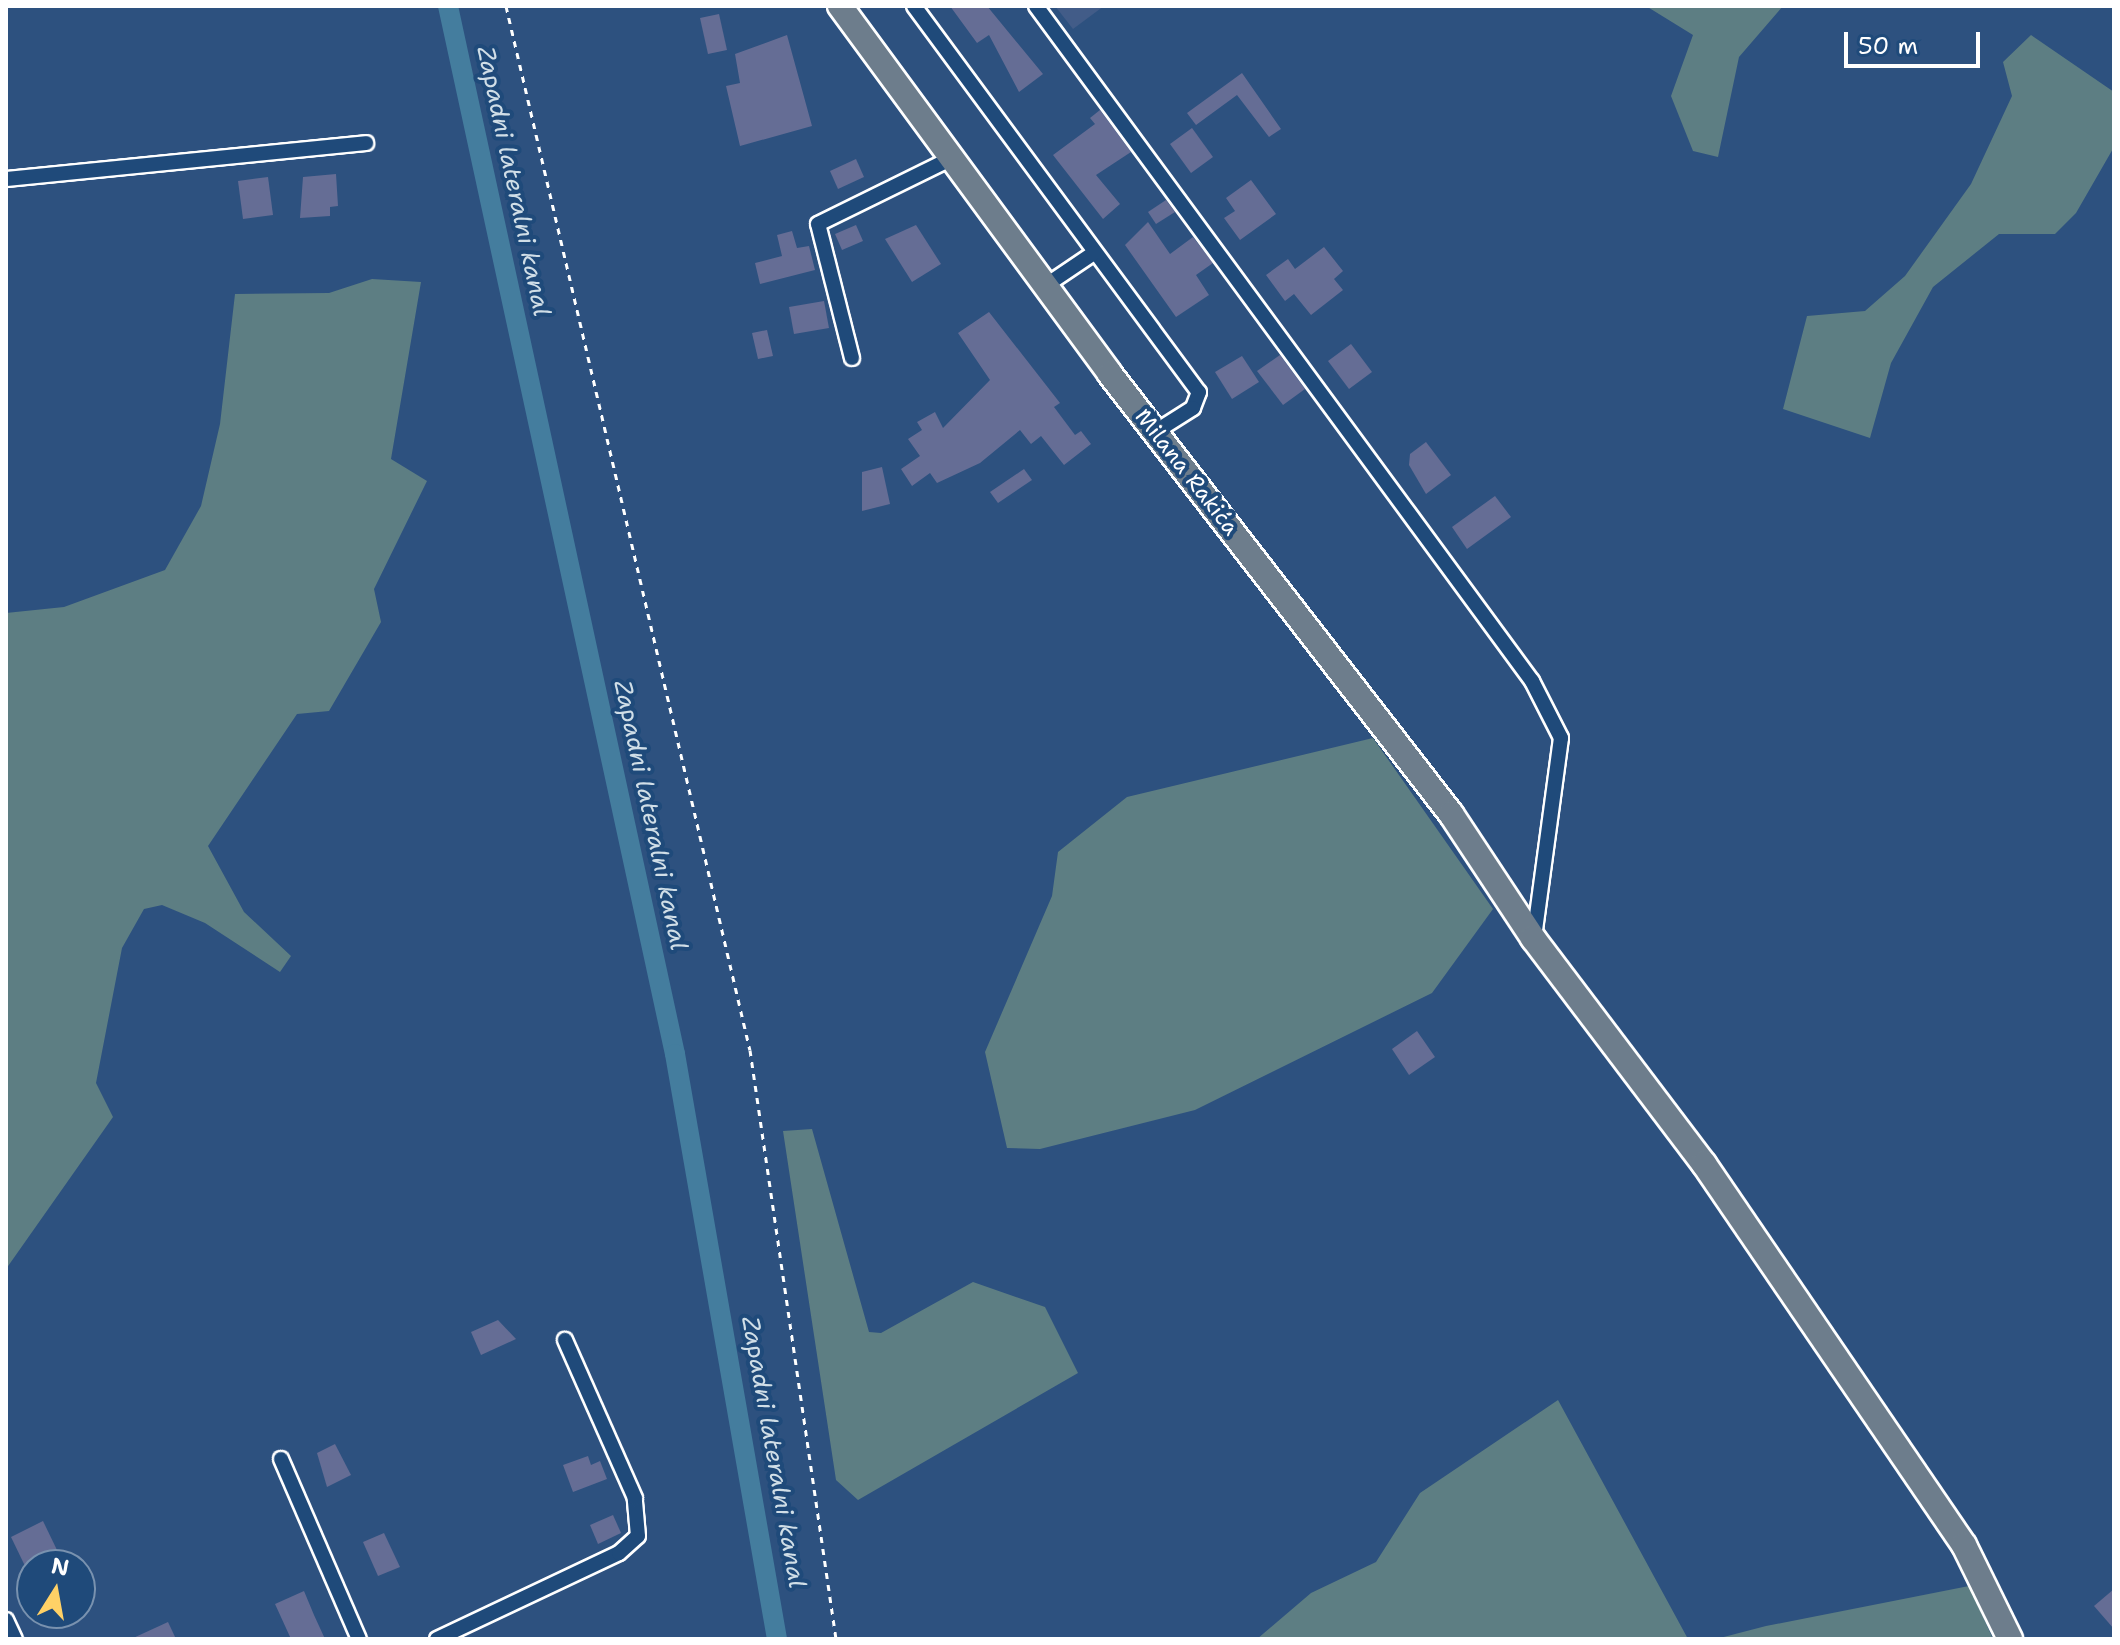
<!DOCTYPE html>
<html>
<head>
<meta charset="utf-8">
<style>
  body { margin:0 }
  #map { position:relative; width:2120px; height:1645px; overflow:hidden; background:#2d517f; font-family:"Shantell Sans",sans-serif }
  div>[style] { position:absolute }
  .built>* { inset:0; background:#425c88 }
  .green>* { inset:0; background:#5d7e83 }
  .canal>* { height:20px; margin:-10px; padding:0 10px; transform-origin:10px; border-radius:10px; background:#447d9e }
  .building>* { inset:0; background:#656d95 }
  .path>* { height:3px; margin-top:-1.5px; transform-origin:0; background:repeating-linear-gradient(90deg,#fff 0 6px,transparent 0 12px) }
  .roads { filter:drop-shadow(2px 0 #fff) drop-shadow(-2px 0 #fff) drop-shadow(0 2px #fff) drop-shadow(0 -2px #fff) }
  .street>* { height:14px; margin:-7px; padding:0 7px; transform-origin:7px; border-radius:7px; background:#1f4a7a }
  .primary>* { height:24px; margin:-12px; padding:0 12px; transform-origin:12px; border-radius:12px; background:#6d7d8c }
  span { translate:-50% -50%; white-space:nowrap; text-align:center; line-height:1.15; -webkit-text-stroke:8px #1f4a7a; paint-order:stroke }
  .street-label { font-size:22px; color:#fff }
  .water-label { font-size:24px; color:#d0dee7; font-style:italic }
  .frame { position:absolute; inset:0; border:8px solid #fff; pointer-events:none }
  .north { position:absolute; left:16px; top:1549px; width:80px; height:80px; box-sizing:border-box; background:#1f4a7a; border:2px solid #7992af; border-radius:50%; rotate:11deg; font-size:22px; font-weight:700; line-height:32px; text-align:center; color:#fff }
  .north::after { content:''; display:block; margin:auto; width:28px; height:36px; background:#ffd166; clip-path:polygon(50% 0,100% 100%,50% 72%,0 100%) }
  .scale { position:absolute; left:1844px; top:32px; width:136px; height:36px; box-sizing:border-box; border:4px solid #fff; border-top:0; padding-left:10px; font-size:24px; line-height:28px; white-space:nowrap; color:#fff; -webkit-text-stroke:6px #1f4a7a; paint-order:stroke }
</style>
</head>
<body>
<div id="map">
  <div class="built">
    <i style="clip-path:polygon(1055px 6px,1104px 6px,1073px 29px)"></i>
  </div>
  <div class="green">
    <i style="clip-path:polygon(1646px 6px,1783px 6px,1739px 57px,1718px 157px,1693px 151px,1671px 96px,1693px 35px)"></i>
    <i style="clip-path:polygon(2031px 35px,2114px 92px,2114px 147px,2076px 213px,2055px 234px,1999px 234px,1933px 287px,1891px 363px,1870px 438px,1783px 409px,1807px 316px,1865px 311px,1905px 276px,1971px 184px,2012px 96px,2003px 62px)"></i>
    <i style="clip-path:polygon(372px 279px,421px 282px,391px 459px,427px 481px,374px 589px,381px 622px,329px 711px,297px 714px,208px 846px,244px 912px,291px 956px,280px 972px,205px 923px,162px 905px,144px 909px,122px 948px,96px 1083px,113px 1117px,6px 1269px,6px 613px,64px 607px,165px 570px,201px 506px,220px 424px,235px 294px,329px 293px)"></i>
    <i style="clip-path:polygon(1373px 738px,1493px 909px,1432px 993px,1195px 1110px,1040px 1149px,1007px 1148px,985px 1052px,1052px 896px,1058px 852px,1127px 797px)"></i>
    <i style="clip-path:polygon(812px 1129px,869px 1332px,881px 1333px,973px 1282px,1045px 1307px,1078px 1373px,858px 1500px,836px 1480px,783px 1131px)"></i>
    <i style="clip-path:polygon(1558px 1400px,1688px 1639px,1257px 1639px,1311px 1593px,1376px 1562px,1420px 1493px)"></i>
    <i style="clip-path:polygon(1969px 1586px,1993px 1639px,1716px 1639px,1766px 1626px)"></i>
  </div>
  <div class="canal">
    <i style="left:448px;top:6px;width:1072px;rotate:77.78deg"></i>
    <i style="left:675px;top:1054px;width:594px;rotate:80.11deg"></i>
  </div>
  <div class="building">
    <i style="clip-path:polygon(950px 6px,987px 6px,1043px 74px,1019px 92px,989px 35px,977px 43px)"></i>
    <i style="clip-path:polygon(719px 14px,727px 50px,708px 54px,700px 18px)"></i>
    <i style="clip-path:polygon(787px 35px,812px 126px,740px 146px,726px 86px,740px 83px,735px 54px)"></i>
    <i style="clip-path:polygon(1242px 73px,1281px 129px,1269px 137px,1237px 95px,1196px 125px,1187px 113px)"></i>
    <i style="clip-path:polygon(1100px 110px,1131px 152px,1096px 175px,1120px 204px,1103px 219px,1053px 155px,1095px 124px,1090px 118px)"></i>
    <i style="clip-path:polygon(1192px 128px,1213px 157px,1191px 173px,1170px 144px)"></i>
    <i style="clip-path:polygon(856px 159px,864px 177px,838px 189px,830px 171px)"></i>
    <i style="clip-path:polygon(336px 174px,338px 206px,330px 207px,330px 216px,300px 218px,303px 177px)"></i>
    <i style="clip-path:polygon(268px 177px,273px 215px,243px 219px,238px 181px)"></i>
    <i style="clip-path:polygon(1251px 180px,1276px 214px,1240px 240px,1224px 218px,1235px 211px,1226px 198px)"></i>
    <i style="clip-path:polygon(1166px 200px,1175px 212px,1156px 224px,1148px 212px)"></i>
    <i style="clip-path:polygon(1148px 222px,1170px 254px,1193px 237px,1213px 263px,1196px 275px,1209px 295px,1176px 317px,1125px 245px)"></i>
    <i style="clip-path:polygon(856px 225px,863px 241px,842px 250px,835px 234px)"></i>
    <i style="clip-path:polygon(916px 225px,941px 264px,912px 282px,885px 239px)"></i>
    <i style="clip-path:polygon(792px 231px,797px 248px,809px 246px,815px 270px,760px 284px,755px 263px,782px 256px,777px 235px)"></i>
    <i style="clip-path:polygon(1324px 247px,1343px 271px,1334px 279px,1343px 290px,1311px 315px,1294px 294px,1285px 301px,1266px 275px,1288px 259px,1295px 269px)"></i>
    <i style="clip-path:polygon(824px 301px,829px 328px,794px 334px,789px 307px)"></i>
    <i style="clip-path:polygon(989px 312px,1060px 403px,1054px 407px,1075px 435px,1081px 431px,1091px 444px,1064px 465px,1041px 436px,1031px 444px,1020px 430px,980px 463px,937px 483px,930px 473px,912px 486px,901px 469px,920px 456px,908px 439px,922px 430px,917px 422px,935px 412px,943px 428px,990px 380px,958px 333px)"></i>
    <i style="clip-path:polygon(767px 330px,773px 356px,758px 359px,752px 333px)"></i>
    <i style="clip-path:polygon(1351px 344px,1372px 372px,1349px 389px,1328px 361px)"></i>
    <i style="clip-path:polygon(1280px 355px,1305px 389px,1283px 405px,1257px 371px)"></i>
    <i style="clip-path:polygon(1242px 356px,1259px 382px,1232px 399px,1215px 372px)"></i>
    <i style="clip-path:polygon(1426px 442px,1451px 475px,1426px 494px,1409px 465px,1410px 454px)"></i>
    <i style="clip-path:polygon(882px 467px,890px 504px,862px 511px,862px 472px)"></i>
    <i style="clip-path:polygon(1024px 469px,1032px 480px,998px 503px,990px 492px)"></i>
    <i style="clip-path:polygon(1495px 496px,1511px 517px,1467px 549px,1452px 527px)"></i>
    <i style="clip-path:polygon(1417px 1031px,1435px 1057px,1409px 1075px,1392px 1049px)"></i>
    <i style="clip-path:polygon(498px 1320px,516px 1339px,481px 1355px,471px 1332px)"></i>
    <i style="clip-path:polygon(335px 1444px,351px 1475px,327px 1487px,317px 1453px)"></i>
    <i style="clip-path:polygon(588px 1456px,591px 1465px,600px 1461px,607px 1479px,573px 1492px,563px 1465px)"></i>
    <i style="clip-path:polygon(613px 1515px,621px 1533px,598px 1544px,590px 1525px)"></i>
    <i style="clip-path:polygon(43px 1521px,57px 1550px,25px 1566px,11px 1537px)"></i>
    <i style="clip-path:polygon(384px 1533px,400px 1567px,378px 1576px,363px 1542px)"></i>
    <i style="clip-path:polygon(2114px 1589px,2114px 1629px,2094px 1606px)"></i>
    <i style="clip-path:polygon(304px 1591px,314px 1615px,325px 1639px,291px 1639px,275px 1604px)"></i>
    <i style="clip-path:polygon(168px 1622px,176px 1639px,131px 1639px)"></i>
  </div>
  <div class="path">
    <i style="left:506px;top:6px;width:1072px;rotate:76.85deg"></i>
    <i style="left:750px;top:1050px;width:595px;rotate:81.69deg"></i>
  </div>
  <div class="roads">
    <div class="street">
      <i style="left:914px;top:6px;width:480px;rotate:53.6deg"></i>
      <i style="left:1199px;top:392px;width:17px;rotate:111deg"></i>
      <i style="left:1193px;top:408px;width:45px;rotate:147.7deg"></i>
      <i style="left:1036px;top:6px;width:838px;rotate:53.69deg"></i>
      <i style="left:1532px;top:681px;width:64px;rotate:63deg"></i>
      <i style="left:1561px;top:738px;width:202px;rotate:97.7deg"></i>
      <i style="left:6px;top:179px;width:362px;rotate:-5.7deg"></i>
      <i style="left:1045px;top:286px;width:59px;rotate:-34deg"></i>
      <i style="left:852px;top:358px;width:138px;rotate:-104.2deg"></i>
      <i style="left:818px;top:224px;width:147px;rotate:-26.2deg"></i>
      <i style="left:281px;top:1459px;width:196px;rotate:66.6deg"></i>
      <i style="left:6px;top:1620px;width:21px;rotate:65deg"></i>
      <i style="left:437px;top:1639px;width:201px;rotate:-25.3deg"></i>
      <i style="left:619px;top:1553px;width:25px;rotate:-42deg"></i>
      <i style="left:638px;top:1536px;width:38px;rotate:-95deg"></i>
      <i style="left:635px;top:1498px;width:173px;rotate:-113.9deg"></i>
    </div>
    <div class="primary">
      <i style="left:840px;top:6px;width:456px;rotate:53.7deg"></i>
      <i style="left:1110px;top:374px;width:557px;rotate:52.22deg"></i>
      <i style="left:1451px;top:814px;width:149px;rotate:56.5deg"></i>
      <i style="left:1533px;top:938px;width:283px;rotate:52.9deg"></i>
      <i style="left:1704px;top:1164px;width:461px;rotate:55.7deg"></i>
      <i style="left:1964px;top:1545px;width:105px;rotate:63.9deg"></i>
    </div>
  </div>
  <div class="street-label">
    <span style="left:1187px;top:472px;rotate:52deg">Milana Rakića</span>
  </div>
  <div class="water-label">
    <span style="left:513px;top:181px;rotate:78deg">Zapadni lateralni kanal</span>
    <span style="left:650px;top:815px;rotate:78deg">Zapadni lateralni kanal</span>
    <span style="left:773px;top:1452px;rotate:80deg">Zapadni lateralni kanal</span>
  </div>
  <div class="frame"></div>
  <div class="north">N</div>
  <div class="scale">50 m</div>
</div>
</body>
</html>
